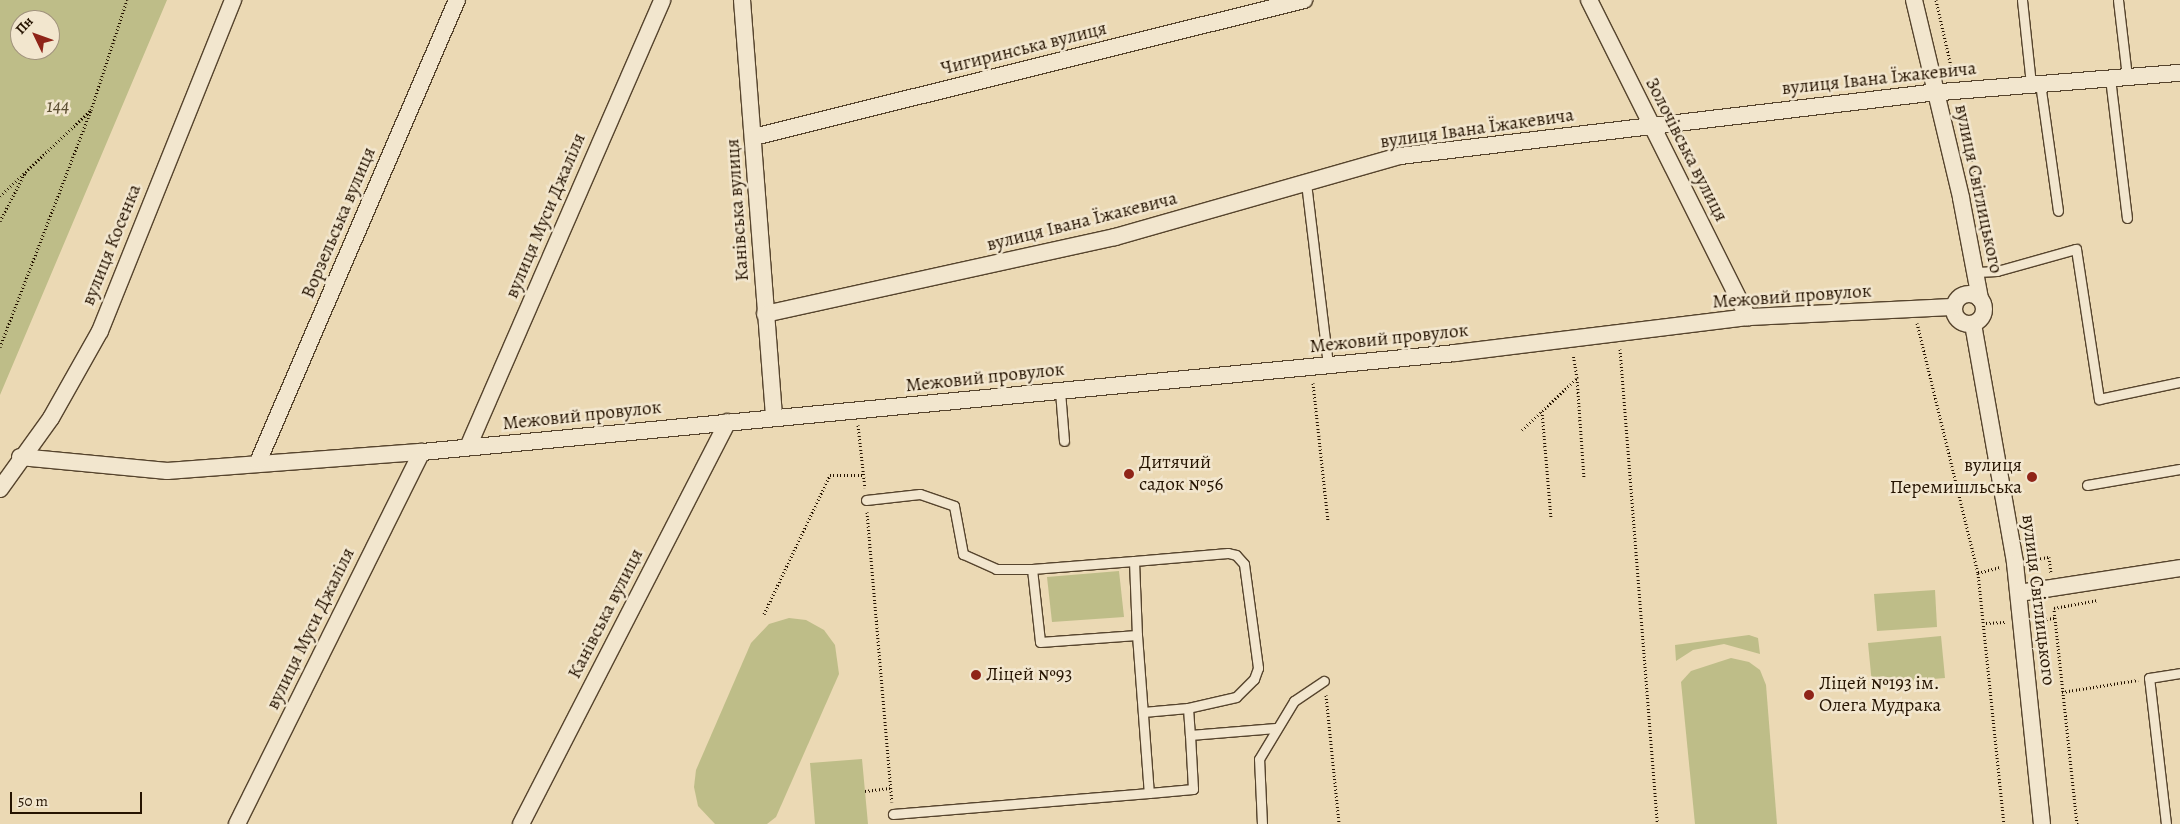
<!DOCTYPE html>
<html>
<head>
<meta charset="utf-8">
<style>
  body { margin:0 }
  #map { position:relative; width:2180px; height:824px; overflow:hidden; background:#ebd9b4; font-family:Alegreya,serif }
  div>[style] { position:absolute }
  .green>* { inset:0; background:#bebd88 }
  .path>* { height:3px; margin-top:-1.5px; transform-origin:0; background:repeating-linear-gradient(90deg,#251300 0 1px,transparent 0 3.5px) }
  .roads { filter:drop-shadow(1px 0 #56442d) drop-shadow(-1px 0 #56442d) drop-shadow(0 1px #56442d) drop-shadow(0 -1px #56442d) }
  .lane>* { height:9px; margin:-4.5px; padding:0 4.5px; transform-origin:4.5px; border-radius:4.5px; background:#f2e6ce }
  .street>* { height:16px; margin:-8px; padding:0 8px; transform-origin:8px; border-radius:8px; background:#f2e6ce }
  .street>.ring { margin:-8px; padding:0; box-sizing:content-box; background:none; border:16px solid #f2e6ce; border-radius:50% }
  .dots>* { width:14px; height:14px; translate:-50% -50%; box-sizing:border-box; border:2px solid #f2e6ce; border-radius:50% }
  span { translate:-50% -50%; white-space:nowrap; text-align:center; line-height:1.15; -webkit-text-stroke:5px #f2e6ce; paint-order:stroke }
  .street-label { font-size:19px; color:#251300 }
  .park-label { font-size:19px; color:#5b4e30; font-style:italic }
  .poi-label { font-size:19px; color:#251300 }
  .left { translate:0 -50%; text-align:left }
  .right { translate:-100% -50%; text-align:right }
  .north { position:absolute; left:10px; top:10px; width:50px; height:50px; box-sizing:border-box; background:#f2e6ce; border:1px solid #a0927c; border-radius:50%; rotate:312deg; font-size:14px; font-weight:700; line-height:20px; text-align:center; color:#251300 }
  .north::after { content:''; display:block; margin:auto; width:18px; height:22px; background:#8f2418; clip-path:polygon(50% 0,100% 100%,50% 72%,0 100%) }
  .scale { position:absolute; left:10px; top:792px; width:132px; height:22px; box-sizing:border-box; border:2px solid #251300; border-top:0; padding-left:6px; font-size:15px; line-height:18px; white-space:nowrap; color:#251300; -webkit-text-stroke:4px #f2e6ce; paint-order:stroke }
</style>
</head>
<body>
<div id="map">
  <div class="green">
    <i style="clip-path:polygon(evenodd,0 0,167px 0,0 395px,0 0,20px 20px,50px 20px,50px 50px,20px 50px,20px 20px)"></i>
    <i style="clip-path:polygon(1119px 571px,1124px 617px,1052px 622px,1047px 577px)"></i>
    <i style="clip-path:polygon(1935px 590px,1937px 627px,1877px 631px,1874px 594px)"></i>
    <i style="clip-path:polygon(789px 618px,806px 620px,824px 630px,835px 645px,839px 674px,776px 817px,767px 824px,715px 824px,698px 806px,694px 787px,696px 770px,751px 643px,769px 624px)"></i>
    <i style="clip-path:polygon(1749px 635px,1758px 638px,1760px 654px,1724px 644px,1693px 650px,1676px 661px,1675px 645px)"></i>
    <i style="clip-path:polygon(1941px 636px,1945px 678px,1872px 684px,1868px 643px)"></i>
    <i style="clip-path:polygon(1731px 658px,1749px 662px,1760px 670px,1766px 685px,1777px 824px,1695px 824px,1681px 682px,1691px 671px)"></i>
    <i style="clip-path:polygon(862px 759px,868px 824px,815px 824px,810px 763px)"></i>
  </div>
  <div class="path">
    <i style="left:1936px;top:0;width:77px;rotate:77.2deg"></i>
    <i style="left:1960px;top:106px;width:156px;rotate:77.4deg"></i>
    <i style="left:0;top:196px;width:125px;rotate:-43.4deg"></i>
    <i style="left:91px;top:110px;width:116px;rotate:-71.9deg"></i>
    <i style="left:0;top:221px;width:56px;rotate:-62.5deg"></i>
    <i style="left:1917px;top:323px;width:257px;rotate:76.3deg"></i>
    <i style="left:1978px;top:573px;width:252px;rotate:84.1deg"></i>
    <i style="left:1337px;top:345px;width:46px;rotate:-5deg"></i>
    <i style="left:0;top:347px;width:254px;rotate:-69deg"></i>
    <i style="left:1620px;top:349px;width:476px;rotate:85.5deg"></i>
    <i style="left:1577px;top:378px;width:101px;rotate:86deg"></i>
    <i style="left:1313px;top:383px;width:140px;rotate:83.8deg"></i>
    <i style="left:1542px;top:411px;width:107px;rotate:85.2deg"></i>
    <i style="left:858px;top:425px;width:63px;rotate:83.7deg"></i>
    <i style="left:1522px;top:430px;width:76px;rotate:-43.4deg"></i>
    <i style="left:1577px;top:378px;width:24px;rotate:-99deg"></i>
    <i style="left:867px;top:512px;width:291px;rotate:85.1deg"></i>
    <i style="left:2030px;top:560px;width:19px;rotate:-9deg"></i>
    <i style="left:2049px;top:557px;width:17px;rotate:83deg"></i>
    <i style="left:1978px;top:573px;width:23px;rotate:-15deg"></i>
    <i style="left:764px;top:614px;width:154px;rotate:-64.6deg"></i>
    <i style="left:830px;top:475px;width:33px"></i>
    <i style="left:2036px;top:620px;width:19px;rotate:-6deg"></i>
    <i style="left:1986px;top:623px;width:19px;rotate:-3deg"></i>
    <i style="left:2062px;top:692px;width:77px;rotate:-9deg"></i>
    <i style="left:1326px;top:695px;width:130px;rotate:84.2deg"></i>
    <i style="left:865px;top:791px;width:25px;rotate:-7deg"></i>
    <i style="left:2077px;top:824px;width:217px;rotate:-96.1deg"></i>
    <i style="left:2054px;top:608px;width:45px;rotate:-10.3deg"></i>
  </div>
  <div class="roads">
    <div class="lane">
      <i style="left:2022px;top:0;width:84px;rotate:83.9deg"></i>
      <i style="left:2118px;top:0;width:78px;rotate:83.3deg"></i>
      <i style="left:2110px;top:78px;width:141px;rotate:83.1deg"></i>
      <i style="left:2040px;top:83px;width:129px;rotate:82deg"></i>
      <i style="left:1306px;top:183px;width:183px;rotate:83.1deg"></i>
      <i style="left:1977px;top:272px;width:20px;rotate:-3deg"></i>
      <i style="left:1997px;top:271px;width:82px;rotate:-15.6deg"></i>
      <i style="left:2076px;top:249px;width:152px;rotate:81.3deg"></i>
      <i style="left:2099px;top:399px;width:83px;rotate:-11.9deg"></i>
      <i style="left:1060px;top:391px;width:50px;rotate:85.4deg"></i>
      <i style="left:2087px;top:485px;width:94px;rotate:-9.8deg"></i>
      <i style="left:866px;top:500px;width:54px;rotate:-6.3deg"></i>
      <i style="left:920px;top:494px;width:36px;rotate:19deg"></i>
      <i style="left:954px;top:506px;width:49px;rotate:79.4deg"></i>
      <i style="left:963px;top:554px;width:36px;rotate:24deg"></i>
      <i style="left:996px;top:569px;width:36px"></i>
      <i style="left:1032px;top:569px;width:73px;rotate:83.7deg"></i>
      <i style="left:1040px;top:642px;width:97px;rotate:-4.1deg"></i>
      <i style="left:1137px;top:635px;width:158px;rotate:85.7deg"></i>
      <i style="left:1149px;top:793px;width:257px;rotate:175.3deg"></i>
      <i style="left:1134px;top:561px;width:94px;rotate:-4.9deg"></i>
      <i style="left:1228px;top:553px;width:8px;rotate:14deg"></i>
      <i style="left:1236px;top:555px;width:12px;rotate:48deg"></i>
      <i style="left:1244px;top:564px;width:105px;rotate:82.3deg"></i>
      <i style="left:1258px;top:668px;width:12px;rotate:110deg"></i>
      <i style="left:1254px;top:679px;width:25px;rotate:135deg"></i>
      <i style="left:1236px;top:697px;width:49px;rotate:167.1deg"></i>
      <i style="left:1032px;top:569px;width:102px;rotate:-4.5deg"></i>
      <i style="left:1134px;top:561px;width:74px;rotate:87.7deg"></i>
      <i style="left:1143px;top:712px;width:45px;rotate:-5.1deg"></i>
      <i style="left:1188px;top:708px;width:27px;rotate:86deg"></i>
      <i style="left:1190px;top:735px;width:54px;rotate:86.8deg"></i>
      <i style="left:1193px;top:789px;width:44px;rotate:174.8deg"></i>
      <i style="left:1190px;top:735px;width:86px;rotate:-4.7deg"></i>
      <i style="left:1262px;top:824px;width:65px;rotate:-92.6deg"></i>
      <i style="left:1259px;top:759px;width:68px;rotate:-58.9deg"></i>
      <i style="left:1294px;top:701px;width:36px;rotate:-34deg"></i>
      <i style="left:2166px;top:824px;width:147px;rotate:-96.6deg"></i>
      <i style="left:2149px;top:678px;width:31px;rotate:-9deg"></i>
    </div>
    <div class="street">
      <i style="left:742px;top:0;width:418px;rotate:85.6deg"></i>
      <i style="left:1589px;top:0;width:355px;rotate:63.4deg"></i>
      <i style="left:1914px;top:0;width:204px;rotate:76.6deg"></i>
      <i style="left:1961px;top:198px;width:103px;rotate:79.3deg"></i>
      <i style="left:754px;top:137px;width:567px;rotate:-13.99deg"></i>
      <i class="ring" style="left:1954px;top:294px;width:14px;height:14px"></i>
      <i style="left:765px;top:314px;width:358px;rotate:-12.4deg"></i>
      <i style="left:1115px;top:237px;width:296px;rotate:-15.9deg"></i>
      <i style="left:1400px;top:156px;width:533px;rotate:-6.79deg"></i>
      <i style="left:1929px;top:93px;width:252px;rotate:-4.6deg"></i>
      <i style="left:1973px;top:324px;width:243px;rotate:80deg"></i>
      <i style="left:2015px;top:563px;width:262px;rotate:84.1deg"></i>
      <i style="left:468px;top:447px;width:487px;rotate:-66.5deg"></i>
      <i style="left:20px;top:457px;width:148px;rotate:5.4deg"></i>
      <i style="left:167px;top:471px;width:256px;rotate:-4.3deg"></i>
      <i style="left:422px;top:452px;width:1038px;rotate:-5.47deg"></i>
      <i style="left:1455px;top:353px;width:295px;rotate:-7deg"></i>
      <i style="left:1748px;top:317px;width:206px;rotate:-2.8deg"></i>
      <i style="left:258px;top:462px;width:503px;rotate:-66.7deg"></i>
      <i style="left:0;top:489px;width:87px;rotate:-54.3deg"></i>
      <i style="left:51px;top:418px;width:100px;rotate:-60.6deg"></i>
      <i style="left:100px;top:331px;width:357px;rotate:-68.1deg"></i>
      <i style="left:2019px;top:593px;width:163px;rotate:-8.8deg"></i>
      <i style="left:237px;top:824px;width:415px;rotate:-63.6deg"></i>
      <i style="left:521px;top:824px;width:452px;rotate:-62.8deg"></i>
    </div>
  </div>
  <div class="dots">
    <i style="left:1129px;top:474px;background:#8f2418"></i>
    <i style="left:2032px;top:477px;background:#8f2418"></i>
    <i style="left:976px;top:675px;background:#8f2418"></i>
    <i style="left:1809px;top:695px;background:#8f2418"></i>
  </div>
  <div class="street-label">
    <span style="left:1024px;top:49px;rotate:-14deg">Чигиринська вулиця</span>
    <span style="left:1879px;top:79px;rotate:-6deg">вулиця Івана Їжакевича</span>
    <span style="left:1477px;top:129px;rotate:-8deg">вулиця Івана Їжакевича</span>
    <span style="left:1686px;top:150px;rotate:63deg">Золочівська вулиця</span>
    <span style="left:1978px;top:189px;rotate:78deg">вулиця Світлицького</span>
    <span style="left:738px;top:210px;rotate:-94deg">Канівська вулиця</span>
    <span style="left:546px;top:216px;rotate:-67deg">вулиця Муси Джаліля</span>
    <span style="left:1082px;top:222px;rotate:-14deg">вулиця Івана Їжакевича</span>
    <span style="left:339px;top:223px;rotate:-67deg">Ворзельська вулиця</span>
    <span style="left:112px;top:245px;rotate:-68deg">вулиця Косенка</span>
    <span style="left:1792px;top:297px;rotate:-4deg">Межовий провулок</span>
    <span style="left:1389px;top:339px;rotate:-6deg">Межовий провулок</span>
    <span style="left:985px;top:378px;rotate:-6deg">Межовий провулок</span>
    <span style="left:582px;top:416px;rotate:-6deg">Межовий провулок</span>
    <span style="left:2038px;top:600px;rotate:83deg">вулиця Світлицького</span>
    <span style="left:606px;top:614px;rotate:-63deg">Канівська вулиця</span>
    <span style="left:311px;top:629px;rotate:-64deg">вулиця Муси Джаліля</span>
  </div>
  <div class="park-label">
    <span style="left:58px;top:107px">144</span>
  </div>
  <div class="poi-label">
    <span class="left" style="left:1139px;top:474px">Дитячий<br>садок №56</span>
    <span class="right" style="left:2022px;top:477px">вулиця<br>Перемишльська</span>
    <span class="left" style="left:986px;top:675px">Ліцей №93</span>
    <span class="left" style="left:1819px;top:695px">Ліцей №193 ім.<br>Олега Мудрака</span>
  </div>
  <div class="north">Пн</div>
  <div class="scale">50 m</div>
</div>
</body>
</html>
